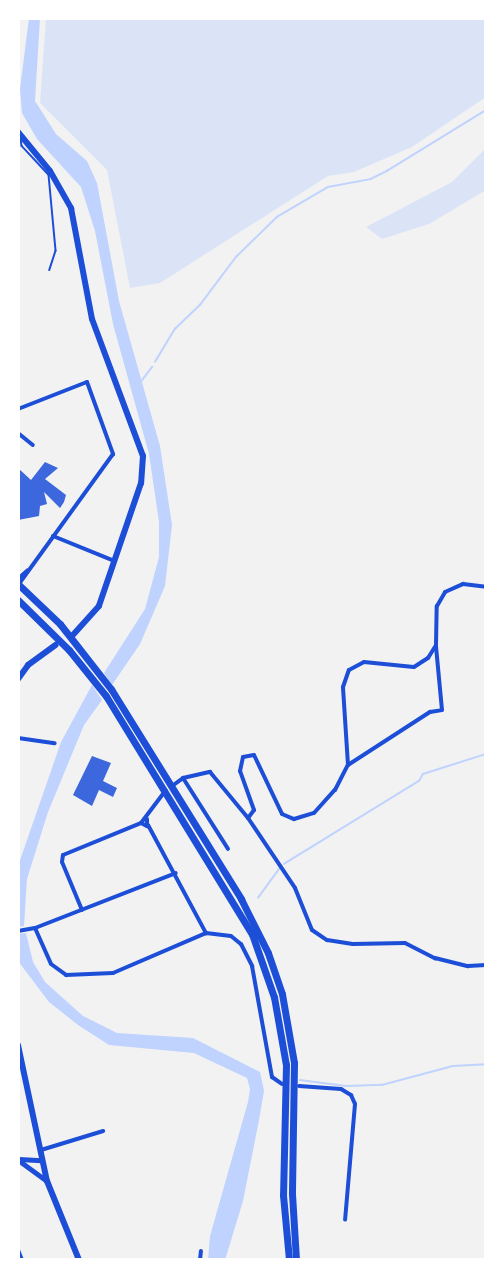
<!DOCTYPE html>
<html>
<head>
<meta charset="utf-8">
<style>
  body { margin:0 }
  #map { position:relative; width:504px; height:1278px; overflow:hidden; background:#f2f2f2; font-family:"DM Sans",sans-serif }
  div>[style] { position:absolute }
  .green>* { inset:0; background:#dbe4f7 }
  .water>* { inset:0; background:#bfd3fe }
  .stream>* { height:1.5px; margin:-0.75px; padding:0 0.75px; transform-origin:0.75px; border-radius:0.75px; background:#bfd3fe }
  .building>* { inset:0; background:#3d67dc }
  .service>* { height:1.5px; margin:-0.75px; padding:0 0.75px; transform-origin:0.75px; border-radius:0.75px; background:#1d4ed8 }
  .minor>* { height:4px; margin:-2px; padding:0 2px; transform-origin:2px; border-radius:2px; background:#1d4ed8 }
  .secondary>* { height:5px; margin:-2.5px; padding:0 2.5px; transform-origin:2.5px; border-radius:2.5px; background:#1d4ed8 }
  .primary>* { height:6px; margin:-3px; padding:0 3px; transform-origin:3px; border-radius:3px; background:#1d4ed8 }
  .motorway>* { height:7px; margin:-3.5px; padding:0 3.5px; transform-origin:3.5px; border-radius:3.5px; background:#1d4ed8 }
  span { translate:-50% -50%; white-space:nowrap; text-align:center; line-height:1.15; -webkit-text-stroke:4.5px #fff; paint-order:stroke }
  .frame { position:absolute; inset:0; border:20px solid #fff; pointer-events:none }
</style>
</head>
<body>
<div id="map">
  <div class="green">
    <i style="clip-path:polygon(46px 18px,486px 18px,486px 97px,412px 147px,354px 172px,328px 176px,160px 283px,130px 288px,107px 170px,40px 103px)"></i>
    <i style="clip-path:polygon(486px 148px,486px 190px,429px 224px,382px 239px,366px 227px,452px 182px)"></i>
  </div>
  <div class="water">
    <i style="clip-path:polygon(29px 18px,40px 18px,35px 101px,56px 134px,87px 161px,97px 183px,119px 301px,160px 446px,172px 525px,165px 586px,140px 644px,112px 685px,104px 673px,145px 609px,159px 557px,159px 522px,149px 454px,113px 324px,95px 231px,81px 187px,37px 139px,22px 113px,20px 89px)"></i>
    <i style="clip-path:polygon(92px 685px,102px 700px,84px 725px,48px 812px,27px 879px,24px 926px,18px 927px,18px 866px,61px 742px)"></i>
    <i style="clip-path:polygon(26px 933px,33px 962px,45px 982px,83px 1016px,117px 1033px,193px 1038px,260px 1072px,264px 1091px,259px 1120px,243px 1201px,225px 1260px,208px 1260px,210px 1236px,248px 1102px,250px 1089px,247px 1078px,194px 1053px,109px 1045px,78px 1025px,49px 1002px,18px 961px,18px 934px)"></i>
  </div>
  <div class="stream">
    <i style="left:155px;top:362px;width:39px;rotate:-59deg"></i>
    <i style="left:175px;top:329px;width:35px;rotate:-44deg"></i>
    <i style="left:200px;top:305px;width:60px;rotate:-53.1deg"></i>
    <i style="left:236px;top:257px;width:57px;rotate:-44.3deg"></i>
    <i style="left:277px;top:217px;width:59px;rotate:-30.5deg"></i>
    <i style="left:328px;top:187px;width:44px;rotate:-10.5deg"></i>
    <i style="left:371px;top:179px;width:18px;rotate:-27deg"></i>
    <i style="left:387px;top:171px;width:116px;rotate:-31.6deg"></i>
    <i style="left:140px;top:383px;width:20px;rotate:-53deg"></i>
    <i style="left:284px;top:864px;width:158px;rotate:-31.6deg"></i>
    <i style="left:419px;top:781px;width:8px;rotate:-60deg"></i>
    <i style="left:423px;top:774px;width:66px;rotate:-17.6deg"></i>
    <i style="left:258px;top:898px;width:36px;rotate:-54deg"></i>
    <i style="left:300px;top:1080px;width:46px;rotate:7.4deg"></i>
    <i style="left:346px;top:1086px;width:36px;rotate:-2deg"></i>
    <i style="left:382px;top:1085px;width:73px;rotate:-15deg"></i>
    <i style="left:453px;top:1066px;width:33px;rotate:-3deg"></i>
  </div>
  <div class="building">
    <i style="clip-path:polygon(45px 462px,58px 468px,45px 479px,66px 495px,64px 502px,60px 508px,44px 492px,47px 504px,40px 506px,39px 516px,18px 520px,18px 468px,31px 480px)"></i>
    <i style="clip-path:polygon(92px 756px,111px 763px,103px 781px,117px 788px,113px 797px,99px 790px,92px 806px,73px 795px)"></i>
  </div>
  <div class="service">
    <i style="left:21px;top:139px;width:7px;rotate:82deg"></i>
    <i style="left:22px;top:146px;width:40px;rotate:47deg"></i>
    <i style="left:49px;top:175px;width:76px;rotate:84.7deg"></i>
    <i style="left:56px;top:251px;width:20px;rotate:108deg"></i>
  </div>
  <div class="minor">
    <i style="left:18px;top:409px;width:74px;rotate:-21.4deg"></i>
    <i style="left:87px;top:382px;width:77px;rotate:70.1deg"></i>
    <i style="left:113px;top:454px;width:162px;rotate:125.9deg"></i>
    <i style="left:18px;top:433px;width:19px;rotate:39deg"></i>
    <i style="left:53px;top:536px;width:64px;rotate:22.1deg"></i>
    <i style="left:18px;top:579px;width:13px;rotate:-42deg"></i>
    <i style="left:18px;top:738px;width:37px;rotate:8deg"></i>
    <i style="left:348px;top:765px;width:98px;rotate:-32.9deg"></i>
    <i style="left:430px;top:712px;width:12px;rotate:-9deg"></i>
    <i style="left:442px;top:710px;width:64px;rotate:-95.4deg"></i>
    <i style="left:183px;top:778px;width:84px;rotate:57.6deg"></i>
    <i style="left:172px;top:786px;width:14px;rotate:-36deg"></i>
    <i style="left:183px;top:778px;width:28px;rotate:-13deg"></i>
    <i style="left:210px;top:772px;width:60px;rotate:50.4deg"></i>
    <i style="left:248px;top:818px;width:10px;rotate:-53deg"></i>
    <i style="left:254px;top:810px;width:41px;rotate:-109.7deg"></i>
    <i style="left:240px;top:771px;width:14px;rotate:-78deg"></i>
    <i style="left:243px;top:757px;width:11px;rotate:-10deg"></i>
    <i style="left:254px;top:755px;width:65px;rotate:64.6deg"></i>
    <i style="left:282px;top:814px;width:13px;rotate:23deg"></i>
    <i style="left:294px;top:819px;width:21px;rotate:-17deg"></i>
    <i style="left:314px;top:813px;width:31px;rotate:-48deg"></i>
    <i style="left:335px;top:790px;width:28px;rotate:-63deg"></i>
    <i style="left:348px;top:765px;width:78px;rotate:-93.7deg"></i>
    <i style="left:343px;top:687px;width:18px;rotate:-71deg"></i>
    <i style="left:349px;top:670px;width:17px;rotate:-28deg"></i>
    <i style="left:364px;top:662px;width:50px;rotate:5.7deg"></i>
    <i style="left:414px;top:667px;width:17px;rotate:-33deg"></i>
    <i style="left:428px;top:658px;width:15px;rotate:-58deg"></i>
    <i style="left:436px;top:645px;width:39px;rotate:-89deg"></i>
    <i style="left:437px;top:606px;width:16px;rotate:-60deg"></i>
    <i style="left:445px;top:592px;width:20px;rotate:-24deg"></i>
    <i style="left:463px;top:584px;width:23px;rotate:7deg"></i>
    <i style="left:248px;top:818px;width:84px;rotate:56.1deg"></i>
    <i style="left:295px;top:888px;width:45px;rotate:68deg"></i>
    <i style="left:312px;top:930px;width:18px;rotate:34deg"></i>
    <i style="left:327px;top:940px;width:26px;rotate:9deg"></i>
    <i style="left:353px;top:944px;width:52px;rotate:-1.1deg"></i>
    <i style="left:405px;top:943px;width:34px;rotate:27deg"></i>
    <i style="left:435px;top:958px;width:34px;rotate:14deg"></i>
    <i style="left:468px;top:966px;width:18px;rotate:-3deg"></i>
    <i style="left:141px;top:823px;width:7px;rotate:27deg"></i>
    <i style="left:147px;top:826px;width:7px;rotate:-90deg"></i>
    <i style="left:148px;top:825px;width:123px;rotate:61.8deg"></i>
    <i style="left:82px;top:910px;width:52px;rotate:-112.6deg"></i>
    <i style="left:62px;top:862px;width:7px;rotate:-82deg"></i>
    <i style="left:63px;top:855px;width:84px;rotate:-22.3deg"></i>
    <i style="left:141px;top:823px;width:41px;rotate:-52.9deg"></i>
    <i style="left:35px;top:928px;width:39px;rotate:66deg"></i>
    <i style="left:51px;top:964px;width:19px;rotate:36deg"></i>
    <i style="left:66px;top:975px;width:47px;rotate:-2.4deg"></i>
    <i style="left:113px;top:973px;width:101px;rotate:-23.3deg"></i>
    <i style="left:18px;top:931px;width:17px;rotate:-10deg"></i>
    <i style="left:35px;top:928px;width:151px;rotate:-21.3deg"></i>
    <i style="left:206px;top:933px;width:25px;rotate:7deg"></i>
    <i style="left:231px;top:936px;width:13px;rotate:39deg"></i>
    <i style="left:241px;top:944px;width:25px;rotate:63deg"></i>
    <i style="left:252px;top:966px;width:113px;rotate:79.8deg"></i>
    <i style="left:272px;top:1077px;width:12px;rotate:35deg"></i>
    <i style="left:299px;top:1086px;width:42px;rotate:4.1deg"></i>
    <i style="left:341px;top:1089px;width:12px;rotate:31deg"></i>
    <i style="left:351px;top:1095px;width:10px;rotate:66deg"></i>
    <i style="left:355px;top:1104px;width:116px;rotate:94.9deg"></i>
    <i style="left:41px;top:1150px;width:65px;rotate:-17deg"></i>
    <i style="left:18px;top:1250px;width:11px;rotate:68deg"></i>
    <i style="left:200px;top:1260px;width:9px;rotate:-84deg"></i>
  </div>
  <div class="secondary">
    <i style="left:19px;top:1159px;width:22px;rotate:3deg"></i>
    <i style="left:18px;top:1160px;width:36px;rotate:36deg"></i>
  </div>
  <div class="primary">
    <i style="left:18px;top:132px;width:50px;rotate:50.6deg"></i>
    <i style="left:50px;top:171px;width:43px;rotate:60.4deg"></i>
    <i style="left:71px;top:208px;width:113px;rotate:79.3deg"></i>
    <i style="left:92px;top:319px;width:146px;rotate:69.6deg"></i>
    <i style="left:143px;top:456px;width:27px;rotate:94deg"></i>
    <i style="left:141px;top:483px;width:130px;rotate:108.9deg"></i>
    <i style="left:99px;top:606px;width:38px;rotate:132deg"></i>
    <i style="left:18px;top:679px;width:17px;rotate:-54deg"></i>
    <i style="left:28px;top:665px;width:34px;rotate:-36deg"></i>
    <i style="left:18px;top:1045px;width:139px;rotate:78deg"></i>
    <i style="left:47px;top:1181px;width:85px;rotate:67.9deg"></i>
  </div>
  <div class="motorway">
    <i style="left:18px;top:584px;width:58px;rotate:43.6deg"></i>
    <i style="left:60px;top:624px;width:83px;rotate:51.9deg"></i>
    <i style="left:111px;top:689px;width:247px;rotate:58.2deg"></i>
    <i style="left:241px;top:899px;width:60px;rotate:63.4deg"></i>
    <i style="left:268px;top:953px;width:43px;rotate:71.1deg"></i>
    <i style="left:282px;top:994px;width:70px;rotate:80.1deg"></i>
    <i style="left:294px;top:1063px;width:131px;rotate:90.9deg"></i>
    <i style="left:292px;top:1194px;width:66px;rotate:86.5deg"></i>
    <i style="left:18px;top:600px;width:71px;rotate:44.4deg"></i>
    <i style="left:69px;top:650px;width:59px;rotate:51.2deg"></i>
    <i style="left:106px;top:696px;width:279px;rotate:58.5deg"></i>
    <i style="left:252px;top:934px;width:67px;rotate:70.8deg"></i>
    <i style="left:274px;top:997px;width:69px;rotate:80deg"></i>
    <i style="left:286px;top:1065px;width:130px;rotate:91.3deg"></i>
    <i style="left:283px;top:1195px;width:65px;rotate:84.7deg"></i>
  </div>
  <div class="frame"></div>
</div>
</body>
</html>
